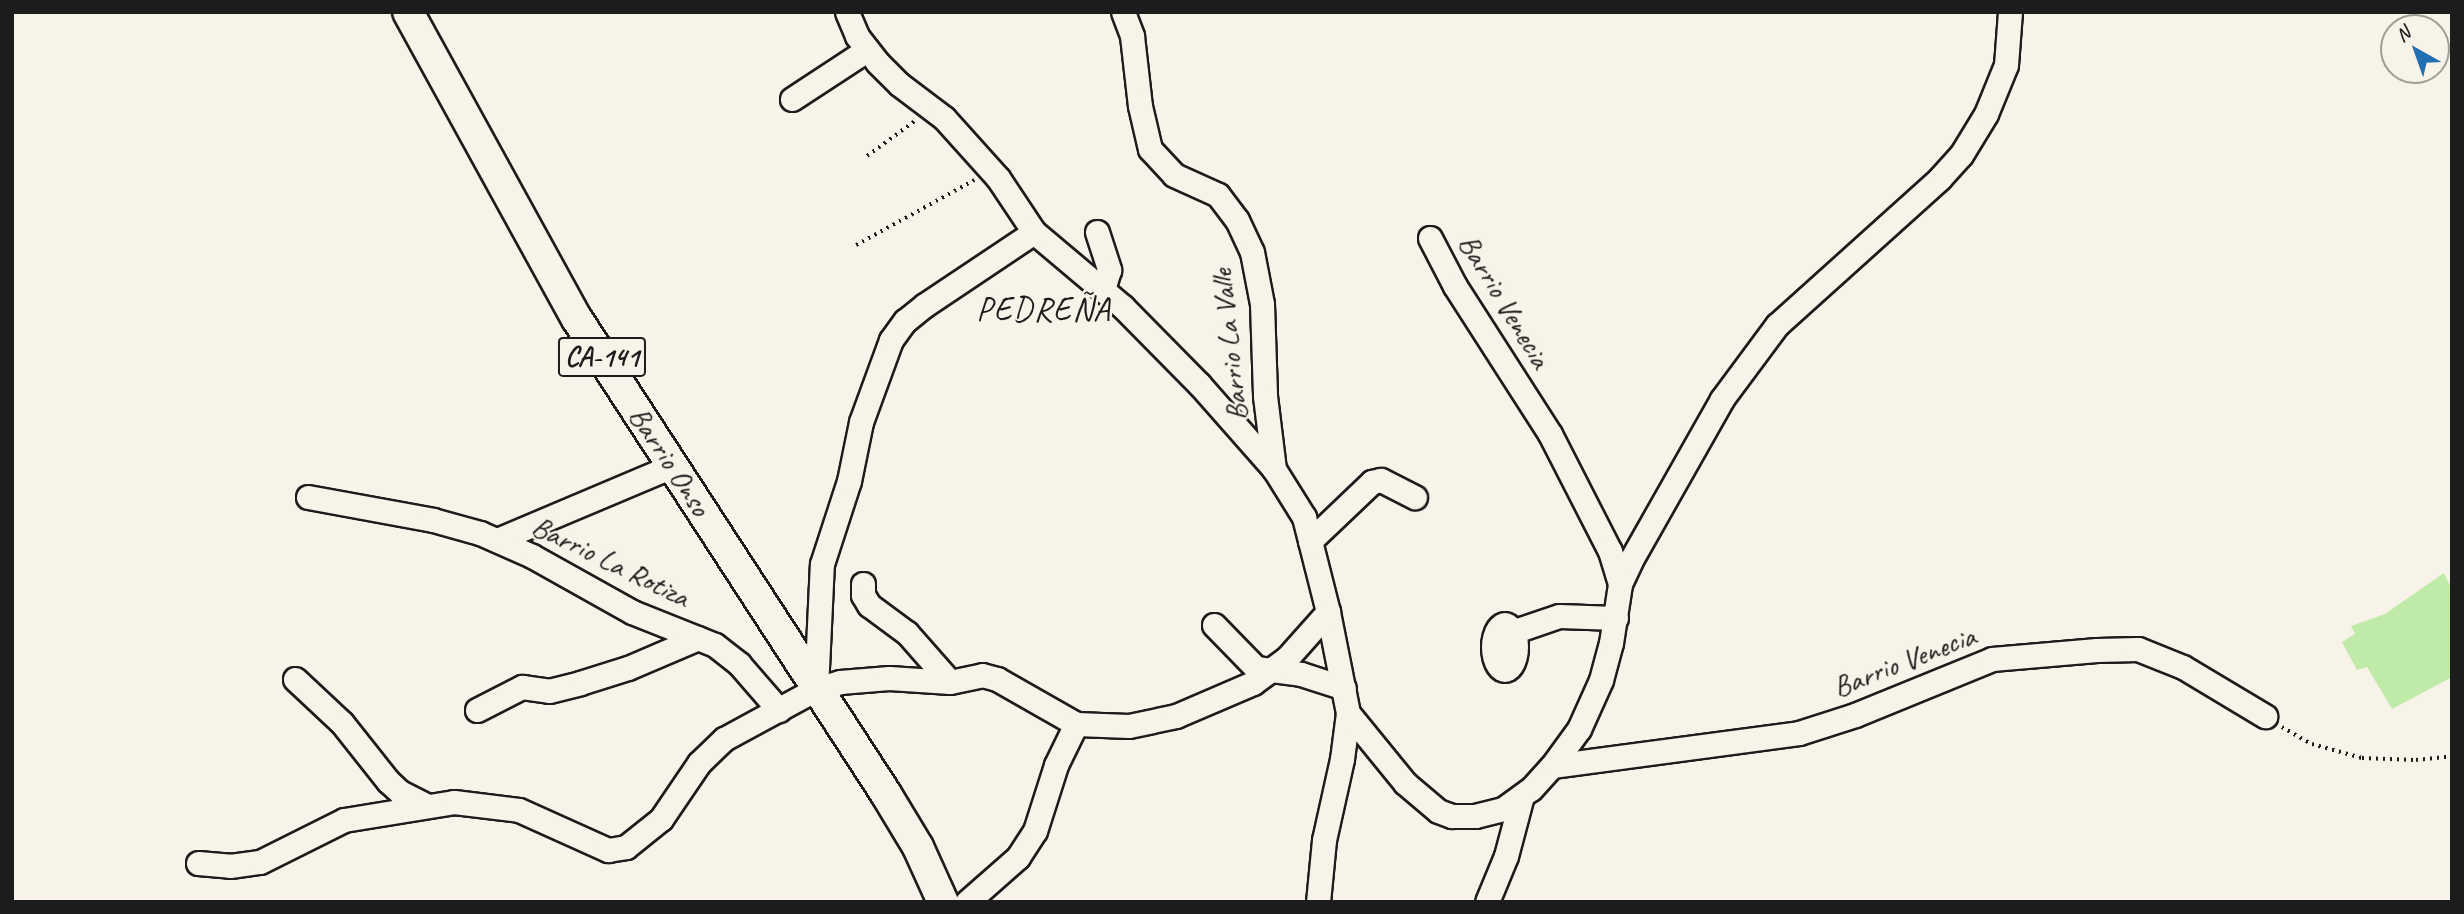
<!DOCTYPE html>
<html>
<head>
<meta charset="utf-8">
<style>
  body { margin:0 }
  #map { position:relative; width:2464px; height:914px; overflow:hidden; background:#f7f3e8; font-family:Caveat,sans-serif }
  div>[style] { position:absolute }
  .green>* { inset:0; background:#bfeaa7 }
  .path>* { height:3.5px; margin-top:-1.75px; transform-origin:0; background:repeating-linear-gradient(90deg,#1c1c1c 0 2px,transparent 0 7px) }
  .roads { filter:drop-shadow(2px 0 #1c1c1c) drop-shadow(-2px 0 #1c1c1c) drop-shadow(0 2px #1c1c1c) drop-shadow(0 -2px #1c1c1c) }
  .minor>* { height:23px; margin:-11.5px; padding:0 11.5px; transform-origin:11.5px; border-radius:11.5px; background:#f7f3e8 }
  .minor>.ring { margin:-11.5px; padding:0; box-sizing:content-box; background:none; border:23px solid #f7f3e8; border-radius:50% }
  .major>* { height:30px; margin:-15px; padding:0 15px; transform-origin:15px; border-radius:15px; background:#f7f3e8 }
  span { translate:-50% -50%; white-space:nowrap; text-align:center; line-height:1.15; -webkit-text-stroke:5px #f7f3e8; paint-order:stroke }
  .shield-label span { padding:2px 5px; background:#f7f3e8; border:2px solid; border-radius:5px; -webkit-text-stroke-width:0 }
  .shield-label { font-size:28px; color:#1c1c1c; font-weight:700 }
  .street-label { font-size:30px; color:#1c1c1c }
  .quarter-label { font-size:33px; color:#1c1c1c; letter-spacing:2px }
  .frame { position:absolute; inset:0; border:14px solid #1c1c1c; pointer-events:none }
  .north { position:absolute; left:2380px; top:14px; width:70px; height:70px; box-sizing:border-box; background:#f7f3e8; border:2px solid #9f9d96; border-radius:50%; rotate:320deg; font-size:19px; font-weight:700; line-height:28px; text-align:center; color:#1c1c1c }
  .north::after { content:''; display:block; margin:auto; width:24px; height:32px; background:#1f6fb2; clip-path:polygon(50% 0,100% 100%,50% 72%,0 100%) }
</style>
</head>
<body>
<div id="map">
  <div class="green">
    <i style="clip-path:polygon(2444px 573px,2452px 590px,2452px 677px,2392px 709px,2367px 667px,2357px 670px,2342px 642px,2355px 634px,2351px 626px,2385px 614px)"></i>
  </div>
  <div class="path">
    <i style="left:867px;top:156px;width:61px;rotate:-36.3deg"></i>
    <i style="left:856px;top:245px;width:135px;rotate:-28.8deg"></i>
    <i style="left:2282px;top:727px;width:34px;rotate:30deg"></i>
    <i style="left:2312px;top:744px;width:52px;rotate:15.6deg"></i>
    <i style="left:2362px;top:758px;width:54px;rotate:2.1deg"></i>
    <i style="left:2416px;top:760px;width:36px;rotate:-6deg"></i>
  </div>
  <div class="roads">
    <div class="minor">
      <i style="left:847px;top:12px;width:26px;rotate:67deg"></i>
      <i style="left:857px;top:36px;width:33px;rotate:52deg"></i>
      <i style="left:877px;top:62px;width:31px;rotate:45deg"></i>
      <i style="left:899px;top:84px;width:56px;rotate:37.1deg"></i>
      <i style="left:944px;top:118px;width:81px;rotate:48deg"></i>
      <i style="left:998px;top:178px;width:65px;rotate:56.3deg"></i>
      <i style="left:1034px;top:232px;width:116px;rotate:40.1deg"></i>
      <i style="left:1123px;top:307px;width:108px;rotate:45.4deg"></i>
      <i style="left:1199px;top:384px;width:113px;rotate:48.6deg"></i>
      <i style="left:1274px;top:469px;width:57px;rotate:58deg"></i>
      <i style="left:1304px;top:517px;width:98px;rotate:75.8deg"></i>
      <i style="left:1328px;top:612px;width:103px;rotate:78.8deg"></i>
      <i style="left:1348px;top:713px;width:46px;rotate:97.4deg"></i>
      <i style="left:1342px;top:759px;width:83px;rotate:102.5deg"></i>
      <i style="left:1324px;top:840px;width:62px;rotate:95.5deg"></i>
      <i style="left:1123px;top:12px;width:26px;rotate:69deg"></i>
      <i style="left:1132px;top:36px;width:70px;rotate:83.5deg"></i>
      <i style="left:1140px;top:106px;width:44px;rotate:76.9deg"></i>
      <i style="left:1150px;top:149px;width:35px;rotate:47deg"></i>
      <i style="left:1174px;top:175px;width:48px;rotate:24.4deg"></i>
      <i style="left:1218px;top:195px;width:31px;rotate:53deg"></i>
      <i style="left:1237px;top:220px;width:35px;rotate:65deg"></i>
      <i style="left:1252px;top:252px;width:53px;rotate:79.1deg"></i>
      <i style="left:1262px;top:304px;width:92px;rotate:88.1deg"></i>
      <i style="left:1265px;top:396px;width:74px;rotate:83deg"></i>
      <i style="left:792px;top:99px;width:90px;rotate:-33.2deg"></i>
      <i style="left:1097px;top:232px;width:40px;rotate:72deg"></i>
      <i style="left:1109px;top:270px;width:21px;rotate:107deg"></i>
      <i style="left:1430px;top:238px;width:54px;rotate:62.5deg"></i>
      <i style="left:1455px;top:286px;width:176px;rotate:57.3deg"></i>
      <i style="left:1550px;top:434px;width:131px;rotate:62.9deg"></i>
      <i style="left:1610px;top:551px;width:34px;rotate:73deg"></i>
      <i style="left:308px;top:497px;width:127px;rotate:10.4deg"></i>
      <i style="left:433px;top:520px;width:49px;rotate:15.5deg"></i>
      <i style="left:480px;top:533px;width:57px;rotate:23.9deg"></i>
      <i style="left:532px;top:556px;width:115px;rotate:29.2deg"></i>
      <i style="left:632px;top:612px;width:89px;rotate:21.7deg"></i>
      <i style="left:715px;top:645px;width:31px;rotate:38deg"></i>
      <i style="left:739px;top:664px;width:61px;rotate:49deg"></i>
      <i style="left:497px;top:540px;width:190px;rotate:-22.9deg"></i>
      <i style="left:1310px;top:541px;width:86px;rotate:-43.6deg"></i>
      <i style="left:1372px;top:482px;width:9px;rotate:-13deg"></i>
      <i style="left:1381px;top:480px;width:38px;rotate:27deg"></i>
      <i style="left:863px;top:584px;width:11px;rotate:90deg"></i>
      <i style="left:863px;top:595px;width:12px;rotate:59deg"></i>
      <i style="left:869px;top:605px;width:47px;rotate:36.4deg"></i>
      <i style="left:907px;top:633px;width:65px;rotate:48.7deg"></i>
      <i class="ring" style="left:1493px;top:624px;width:-1px;height:-1px"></i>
      <i style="left:1214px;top:625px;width:60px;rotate:45.7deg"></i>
      <i style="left:1256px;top:668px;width:45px;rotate:7.6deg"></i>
      <i style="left:1301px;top:674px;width:45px;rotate:18deg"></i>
      <i style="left:1515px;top:631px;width:46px;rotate:-18.8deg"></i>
      <i style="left:1559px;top:616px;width:57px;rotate:2deg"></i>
      <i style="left:295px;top:679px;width:64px;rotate:43.1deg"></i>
      <i style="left:342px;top:723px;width:74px;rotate:51.6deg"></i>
      <i style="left:388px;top:781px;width:16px;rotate:43deg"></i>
      <i style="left:400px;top:792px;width:31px;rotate:27deg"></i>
      <i style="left:816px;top:689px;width:125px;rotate:-87.3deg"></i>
      <i style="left:822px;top:564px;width:87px;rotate:-72deg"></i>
      <i style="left:849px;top:481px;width:60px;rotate:-78.5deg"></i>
      <i style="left:861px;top:422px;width:87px;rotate:-69.9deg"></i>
      <i style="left:891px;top:340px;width:24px;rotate:-54deg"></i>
      <i style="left:905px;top:321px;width:26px;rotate:-39deg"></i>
      <i style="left:925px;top:305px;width:131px;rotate:-33.8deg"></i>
      <i style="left:477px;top:710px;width:51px;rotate:-27.1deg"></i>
      <i style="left:522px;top:687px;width:27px;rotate:8deg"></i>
      <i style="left:549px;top:691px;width:32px;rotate:-14deg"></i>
      <i style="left:580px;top:683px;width:50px;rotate:-17.4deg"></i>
      <i style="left:628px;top:668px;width:76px;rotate:-23.2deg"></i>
      <i style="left:1348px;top:713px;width:90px;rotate:50.8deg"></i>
      <i style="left:1405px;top:783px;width:43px;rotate:40.3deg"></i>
      <i style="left:1438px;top:811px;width:15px;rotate:20deg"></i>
      <i style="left:1452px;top:816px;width:23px"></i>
      <i style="left:1475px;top:816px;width:29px;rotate:-14deg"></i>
      <i style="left:1503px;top:809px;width:34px;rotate:-36deg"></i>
      <i style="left:1531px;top:789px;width:31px;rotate:-48deg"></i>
      <i style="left:1552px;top:766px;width:46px;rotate:-53.9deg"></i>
      <i style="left:1579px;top:729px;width:54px;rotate:-65.8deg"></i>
      <i style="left:1601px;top:680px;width:38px;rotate:-75deg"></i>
      <i style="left:1611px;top:643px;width:60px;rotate:-81.3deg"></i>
      <i style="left:1620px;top:584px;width:26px;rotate:-65deg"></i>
      <i style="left:1631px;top:560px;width:185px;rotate:-60.5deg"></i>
      <i style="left:1722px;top:399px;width:92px;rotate:-53.4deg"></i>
      <i style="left:1777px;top:325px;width:219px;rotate:-42deg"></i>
      <i style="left:1940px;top:178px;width:31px;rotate:-48deg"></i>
      <i style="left:1961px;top:155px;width:48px;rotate:-58.6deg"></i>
      <i style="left:1986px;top:114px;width:53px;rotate:-67.8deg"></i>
      <i style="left:2006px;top:65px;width:53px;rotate:-85.7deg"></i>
      <i style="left:1552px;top:766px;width:249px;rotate:-7.6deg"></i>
      <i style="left:1799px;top:733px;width:59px;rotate:-17.8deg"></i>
      <i style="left:1855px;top:715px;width:148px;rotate:-22.2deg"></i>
      <i style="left:1992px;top:659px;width:105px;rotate:-4.9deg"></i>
      <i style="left:2097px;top:650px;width:41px;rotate:-1.4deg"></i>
      <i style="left:2138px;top:649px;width:48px;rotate:21.8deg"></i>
      <i style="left:2183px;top:667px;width:96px;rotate:30.9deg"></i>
      <i style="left:198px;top:863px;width:32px;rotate:5deg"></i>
      <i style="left:230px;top:866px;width:30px;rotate:-8deg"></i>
      <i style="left:260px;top:862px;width:94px;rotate:-26.6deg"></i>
      <i style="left:344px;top:820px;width:111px;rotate:-9.3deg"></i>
      <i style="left:454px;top:802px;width:65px;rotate:7deg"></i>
      <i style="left:519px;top:810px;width:98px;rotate:24.2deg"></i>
      <i style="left:608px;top:850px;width:18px;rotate:-9deg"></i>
      <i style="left:626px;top:847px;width:45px;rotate:-38.7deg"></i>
      <i style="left:661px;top:819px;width:68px;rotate:-55.8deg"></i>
      <i style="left:699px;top:763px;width:35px;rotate:-44deg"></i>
      <i style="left:724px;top:739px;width:105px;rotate:-28.5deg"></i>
      <i style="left:816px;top:689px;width:25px;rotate:-16deg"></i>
      <i style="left:840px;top:682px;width:49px;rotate:-4.7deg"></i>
      <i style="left:889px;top:678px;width:61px;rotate:3.8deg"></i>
      <i style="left:950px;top:682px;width:33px;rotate:-12deg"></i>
      <i style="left:982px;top:675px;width:16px;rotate:15deg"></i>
      <i style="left:997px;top:679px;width:91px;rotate:29.7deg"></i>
      <i style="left:1076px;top:724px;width:53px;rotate:2.2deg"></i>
      <i style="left:1129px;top:726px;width:48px;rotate:-12deg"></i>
      <i style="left:1176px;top:716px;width:84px;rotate:-23.2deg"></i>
      <i style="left:1253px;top:683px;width:42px;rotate:-36.3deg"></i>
      <i style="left:1287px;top:658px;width:62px;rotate:-48.3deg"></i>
      <i style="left:967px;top:902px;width:68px;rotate:-41.4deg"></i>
      <i style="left:1018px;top:857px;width:31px;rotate:-57deg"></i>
      <i style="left:1035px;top:831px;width:69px;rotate:-72.3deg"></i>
      <i style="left:1056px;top:765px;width:46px;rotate:-64deg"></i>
      <i style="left:1487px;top:902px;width:50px;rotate:-67.6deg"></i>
      <i style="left:1506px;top:856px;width:62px;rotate:-75.1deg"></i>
    </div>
    <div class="major">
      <i style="left:408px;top:12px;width:350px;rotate:61.2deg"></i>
      <i style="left:577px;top:319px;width:567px;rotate:56.95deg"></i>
      <i style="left:886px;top:794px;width:62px;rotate:58.9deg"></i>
      <i style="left:918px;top:847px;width:60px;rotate:65.6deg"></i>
    </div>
  </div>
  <div class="shield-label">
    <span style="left:602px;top:357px">CA-141</span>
  </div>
  <div class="street-label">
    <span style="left:1505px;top:301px;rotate:59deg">Barrio Venecia</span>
    <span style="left:1229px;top:345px;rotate:-96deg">Barrio La Valle</span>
    <span style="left:670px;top:461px;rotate:57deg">Barrio Onso</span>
    <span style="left:611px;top:561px;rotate:26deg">Barrio La Rotiza</span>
    <span style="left:1904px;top:661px;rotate:-21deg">Barrio Venecia</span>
  </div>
  <div class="quarter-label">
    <span style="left:1044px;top:310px">PEDREÑA</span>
  </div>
  <div class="frame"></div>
  <div class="north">N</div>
</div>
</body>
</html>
